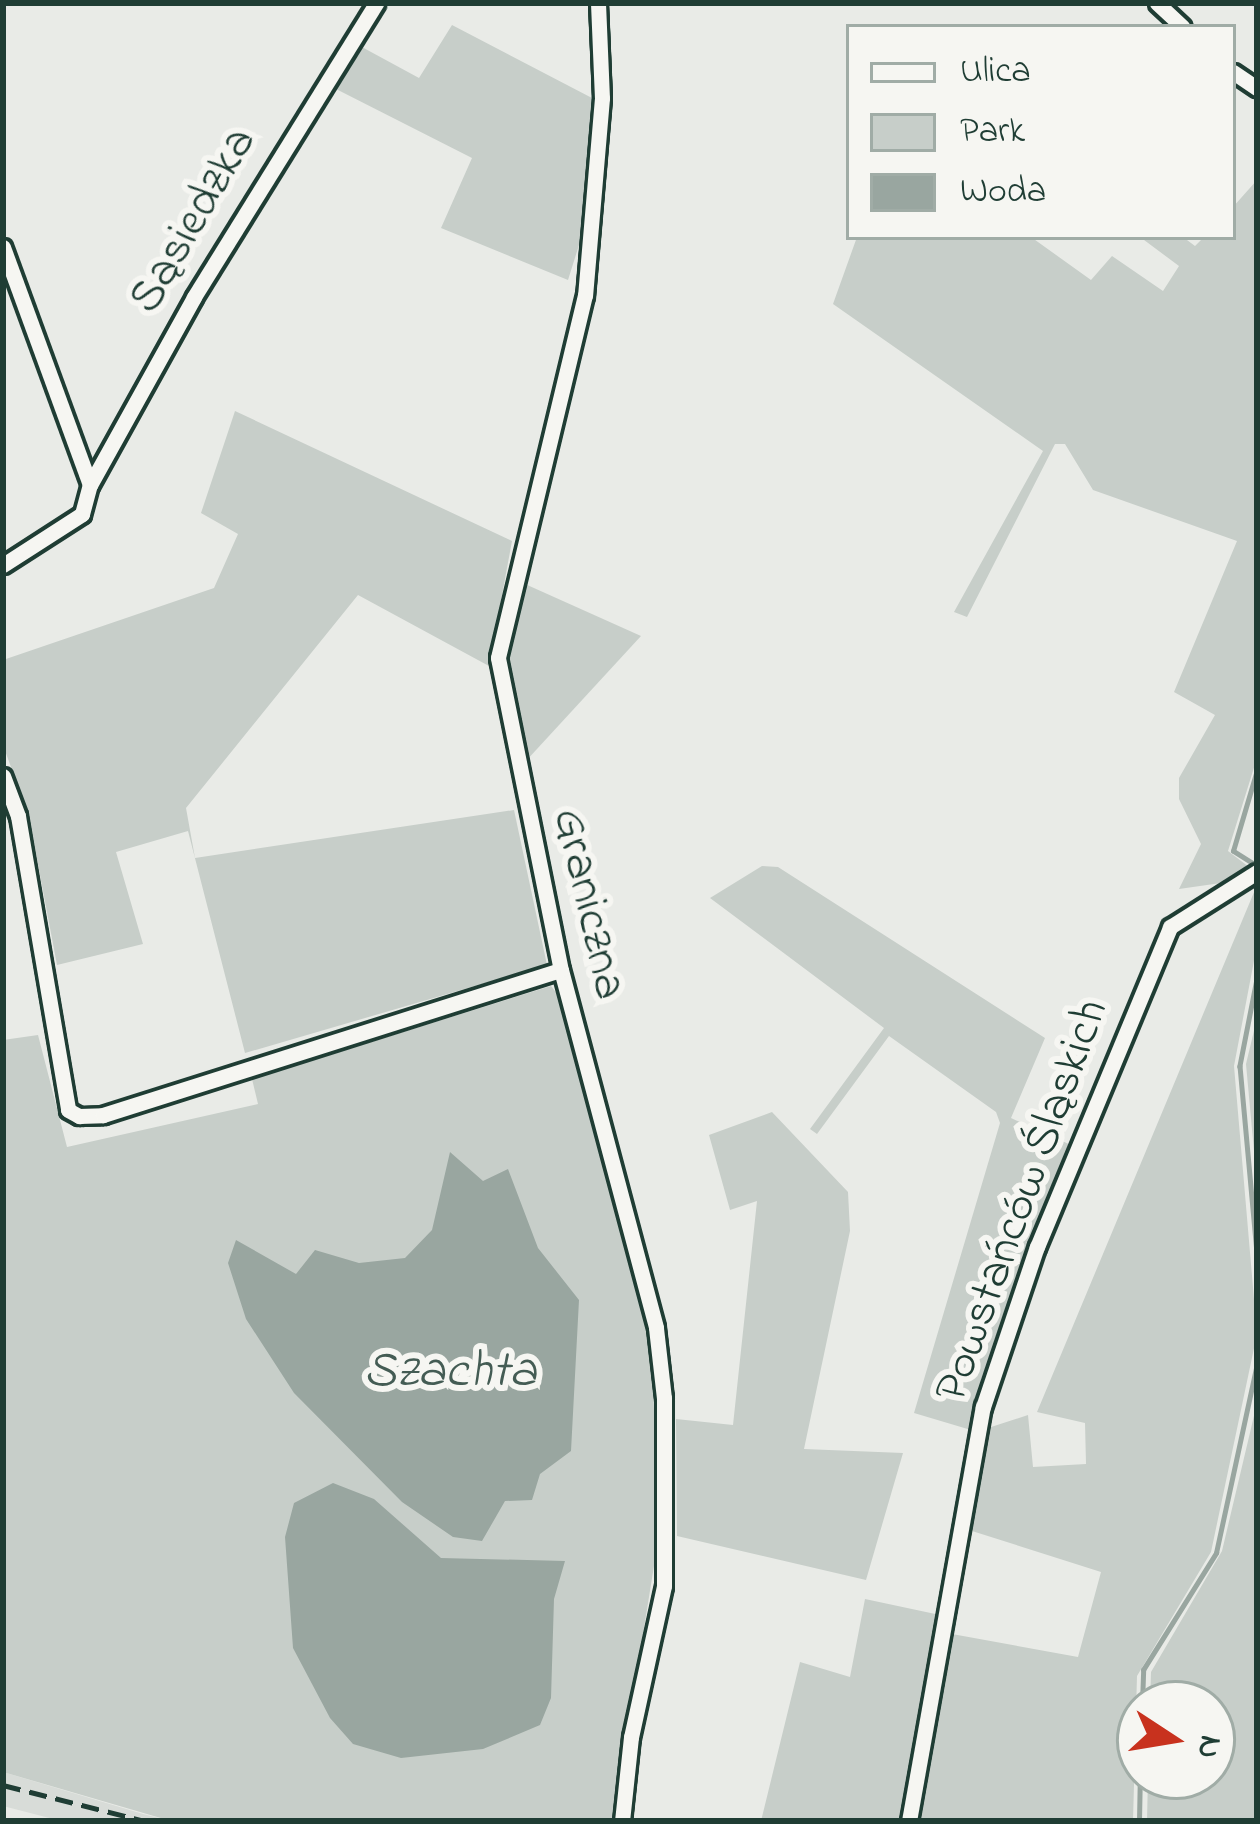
<!DOCTYPE html>
<html>
<head>
<meta charset="utf-8">
<style>
  body { margin:0 }
  #map { position:relative; width:1260px; height:1824px; overflow:hidden; background:#e9ebe7; font-family:"Indie Flower",sans-serif }
  div>[style] { position:absolute }
  .built>* { inset:0; background:#d8dcd8 }
  .green>* { inset:0; background:#c7cec9 }
  .water>* { inset:0; background:#99a6a0 }
  .stream>* { height:4.5px; margin:-2.25px; padding:0 2.25px; transform-origin:2.25px; border-radius:2.25px; background:#99a6a0 }
  .roads { filter:drop-shadow(3px 0 #1f3d34) drop-shadow(-3px 0 #1f3d34) drop-shadow(0 3px #1f3d34) drop-shadow(0 -3px #1f3d34) }
  .minor>* { height:15px; margin:-7.5px; padding:0 7.5px; transform-origin:7.5px; border-radius:7.5px; background:#f6f6f2 }
  .rail>* { height:4.5px; margin-top:-2.25px; transform-origin:0; background:repeating-linear-gradient(90deg,#1f3d34 0 18px,transparent 0 27px) }
  span { translate:-50% -50%; white-space:nowrap; text-align:center; line-height:1.15; -webkit-text-stroke:12px #f6f6f2; paint-order:stroke }
  .street-label { font-size:48px; color:#1f3d34 }
  .water-label { font-size:51px; color:#445c54; font-style:italic }
  .frame { position:absolute; inset:0; border:6px solid #1f3d34; pointer-events:none }
  .legend { position:absolute; left:846px; top:24px; width:390px; height:216px; box-sizing:border-box; background:#f6f6f2; border:3px solid #a0aca6; margin:0; padding:15px 21px; list-style:none; font-size:36px; color:#1f3d34 }
  .legend li { display:flex; align-items:center; gap:24px; height:60px }
  .legend b { width:60px; border:3px solid #a0aca6 }
  .north { position:absolute; left:1116px; top:1680px; width:120px; height:120px; box-sizing:border-box; background:#f6f6f2; border:3px solid #a0aca6; border-radius:50%; rotate:102deg; font-size:33px; font-weight:700; line-height:48px; text-align:center; color:#1f3d34 }
  .north::after { content:''; display:block; margin:auto; width:42px; height:54px; background:#c8321e; clip-path:polygon(50% 0,100% 100%,50% 72%,0 100%) }
</style>
</head>
<body>
<div id="map">
  <div class="built">
    <i style="clip-path:polygon(3px 1772px,143px 1814px,171px 1821px,61px 1821px,3px 1806px)"></i>
  </div>
  <div class="green">
    <i style="clip-path:polygon(452px 25px,592px 98px,590px 210px,568px 280px,441px 228px,472px 158px,336px 89px,360px 46px,419px 78px)"></i>
    <i style="clip-path:polygon(1257px 180px,1257px 758px,1228px 851px,1249px 867px,1235px 881px,1179px 889px,1201px 844px,1179px 799px,1179px 778px,1215px 715px,1174px 692px,1237px 541px,1093px 490px,1065px 444px,1055px 444px,967px 617px,954px 612px,1043px 451px,833px 304px,857px 237px,1031px 237px,1091px 280px,1112px 256px,1163px 291px,1179px 266px,1140px 237px,1183px 237px,1195px 246px,1204px 237px,1233px 237px,1233px 207px)"></i>
    <i style="clip-path:polygon(235px 411px,512px 541px,489px 666px,358px 595px,186px 808px,195px 858px,514px 810px,547px 965px,245px 1053px,188px 831px,116px 852px,143px 944px,57px 965px,29px 817px,3px 745px,3px 660px,214px 588px,238px 534px,201px 513px)"></i>
    <i style="clip-path:polygon(525px 584px,641px 636px,525px 762px,504px 674px,507px 626px)"></i>
    <i style="clip-path:polygon(762px 866px,778px 867px,1045px 1038px,1011px 1118px,1071px 1145px,981px 1379px,971px 1430px,914px 1413px,1000px 1123px,996px 1112px,889px 1036px,817px 1134px,810px 1129px,884px 1028px,710px 898px)"></i>
    <i style="clip-path:polygon(1257px 885px,1257px 945px,1234px 1066px,1257px 1334px,1211px 1552px,1137px 1676px,1133px 1821px,915px 1821px,952px 1634px,1078px 1657px,1101px 1572px,972px 1531px,988px 1428px,1028px 1415px,1033px 1467px,1086px 1464px,1085px 1423px,1037px 1412px)"></i>
    <i style="clip-path:polygon(551px 986px,562px 1000px,652px 1344px,658px 1541px,613px 1821px,171px 1821px,3px 1772px,3px 1040px,38px 1035px,67px 1147px,258px 1104px,252px 1079px)"></i>
    <i style="clip-path:polygon(1257px 1018px,1257px 1184px,1246px 1064px)"></i>
    <i style="clip-path:polygon(772px 1112px,848px 1192px,850px 1231px,804px 1449px,903px 1453px,866px 1580px,677px 1536px,676px 1419px,733px 1425px,757px 1201px,730px 1210px,709px 1135px)"></i>
    <i style="clip-path:polygon(1257px 1403px,1257px 1821px,1147px 1821px,1148px 1776px,1212px 1776px,1212px 1704px,1150px 1704px,1151px 1672px,1222px 1551px)"></i>
    <i style="clip-path:polygon(865px 1599px,940px 1615px,900px 1821px,761px 1821px,800px 1662px,850px 1677px)"></i>
  </div>
  <div class="water">
    <i style="clip-path:polygon(450px 1152px,483px 1181px,508px 1169px,538px 1248px,579px 1300px,571px 1451px,540px 1474px,532px 1500px,505px 1501px,482px 1541px,453px 1537px,402px 1502px,294px 1393px,246px 1319px,228px 1263px,236px 1240px,296px 1274px,315px 1250px,359px 1263px,405px 1258px,432px 1230px)"></i>
    <i style="clip-path:polygon(333px 1483px,374px 1499px,441px 1558px,565px 1561px,554px 1599px,551px 1698px,540px 1725px,483px 1749px,401px 1758px,353px 1744px,330px 1718px,293px 1648px,285px 1537px,294px 1503px)"></i>
  </div>
  <div class="stream">
    <i style="left:1252px;top:863px;width:22px;rotate:-148deg"></i>
    <i style="left:1233px;top:851px;width:84px;rotate:-73.5deg"></i>
    <i style="left:1257px;top:979px;width:89px;rotate:101.1deg"></i>
    <i style="left:1240px;top:1066px;width:188px;rotate:84.8deg"></i>
    <i style="left:1142px;top:1704px;width:34px;rotate:-88deg"></i>
    <i style="left:1143px;top:1670px;width:138px;rotate:-58deg"></i>
    <i style="left:1216px;top:1553px;width:193px;rotate:-77.8deg"></i>
    <i style="left:1139px;top:1821px;width:51px;rotate:-88.9deg"></i>
  </div>
  <div class="roads">
    <div class="minor">
      <i style="left:598px;top:3px;width:95px;rotate:87.6deg"></i>
      <i style="left:602px;top:98px;width:198px;rotate:94.9deg"></i>
      <i style="left:585px;top:295px;width:373px;rotate:103.5deg"></i>
      <i style="left:498px;top:658px;width:318px;rotate:78.6deg"></i>
      <i style="left:561px;top:970px;width:370px;rotate:75.1deg"></i>
      <i style="left:656px;top:1328px;width:70px;rotate:83.5deg"></i>
      <i style="left:664px;top:1398px;width:188px;rotate:90deg"></i>
      <i style="left:664px;top:1586px;width:155px;rotate:102.3deg"></i>
      <i style="left:631px;top:1737px;width:84px;rotate:96.1deg"></i>
      <i style="left:1157px;top:3px;width:35px;rotate:43deg"></i>
      <i style="left:1233px;top:72px;width:29px;rotate:34deg"></i>
      <i style="left:3px;top:247px;width:253px;rotate:69.9deg"></i>
      <i style="left:3px;top:565px;width:94px;rotate:-32.8deg"></i>
      <i style="left:82px;top:514px;width:30px;rotate:-75deg"></i>
      <i style="left:90px;top:485px;width:215px;rotate:-61deg"></i>
      <i style="left:194px;top:297px;width:346px;rotate:-58.2deg"></i>
      <i style="left:3px;top:776px;width:43px;rotate:69.4deg"></i>
      <i style="left:18px;top:816px;width:298px;rotate:80.3deg"></i>
      <i style="left:68px;top:1110px;width:13px;rotate:29deg"></i>
      <i style="left:79px;top:1116px;width:24px;rotate:-2deg"></i>
      <i style="left:103px;top:1115px;width:480px;rotate:-17.6deg"></i>
      <i style="left:909px;top:1821px;width:421px;rotate:-79.9deg"></i>
      <i style="left:983px;top:1407px;width:169px;rotate:-71.4deg"></i>
      <i style="left:1037px;top:1247px;width:347px;rotate:-67.4deg"></i>
      <i style="left:1170px;top:927px;width:103px;rotate:-32.3deg"></i>
    </div>
  </div>
  <div class="rail">
    <i style="left:3px;top:1785px;width:146px;rotate:14.2deg"></i>
  </div>
  <div class="street-label">
    <span style="left:194px;top:221px;rotate:-60deg">Sąsiedzka</span>
    <span style="left:588px;top:904px;rotate:77deg">Graniczna</span>
    <span style="left:1023px;top:1201px;rotate:-70deg">Powstańców Śląskich</span>
  </div>
  <div class="water-label">
    <span style="left:450px;top:1373px">Szachta</span>
  </div>
  <div class="frame"></div>
  <ul class="legend">
  <li><b style="height:15px;background:#f6f6f2"></b>Ulica</li>
  <li><b style="height:33px;background:#c7cec9"></b>Park</li>
  <li><b style="height:33px;background:#99a6a0"></b>Woda</li>
  </ul>
  <div class="north">N</div>
</div>
</body>
</html>
